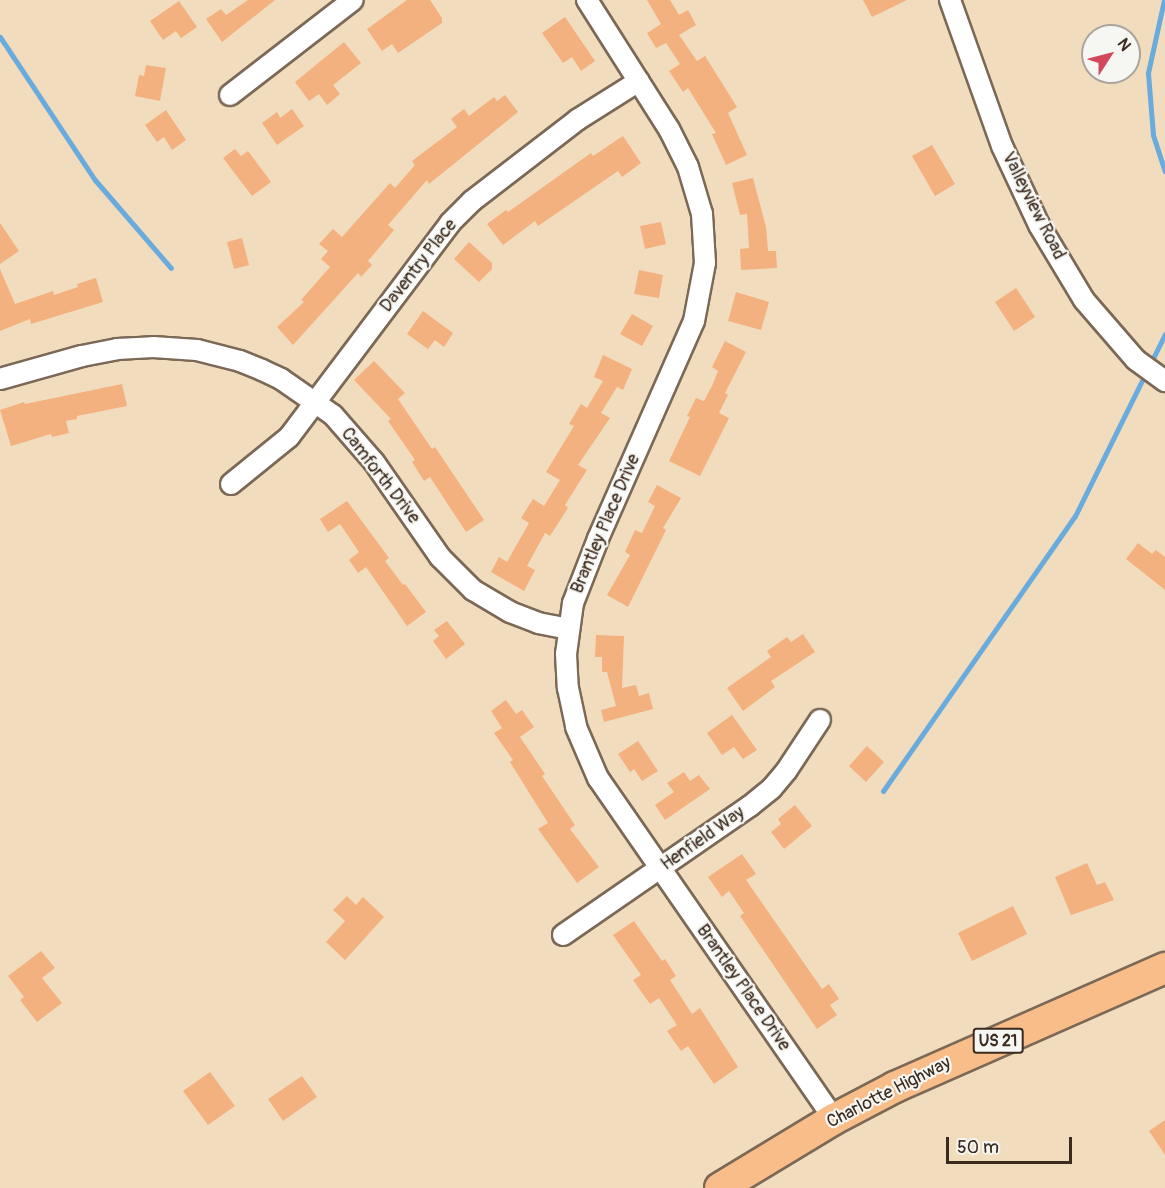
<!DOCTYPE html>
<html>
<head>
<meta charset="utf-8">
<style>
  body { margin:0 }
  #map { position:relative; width:1165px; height:1188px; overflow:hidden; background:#f2dcbe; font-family:Pangolin,sans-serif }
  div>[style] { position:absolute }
  .stream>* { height:5px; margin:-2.5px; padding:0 2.5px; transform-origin:2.5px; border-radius:2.5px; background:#69abdd }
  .building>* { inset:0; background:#f3b17f }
  .roads { filter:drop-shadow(2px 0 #7b6856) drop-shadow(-2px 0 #7b6856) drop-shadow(0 2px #7b6856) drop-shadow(0 -2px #7b6856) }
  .street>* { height:20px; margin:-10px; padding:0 10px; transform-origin:10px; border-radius:10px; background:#fff }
  .primary>* { height:30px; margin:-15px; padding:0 15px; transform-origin:15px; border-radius:15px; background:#f8bd89 }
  span { translate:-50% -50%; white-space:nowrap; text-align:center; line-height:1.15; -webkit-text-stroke:4.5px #f6f6f2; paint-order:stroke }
  .shield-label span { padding:2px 4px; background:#f6f6f2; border:2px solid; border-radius:4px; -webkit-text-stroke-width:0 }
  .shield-label { font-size:16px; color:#3b2a1e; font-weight:700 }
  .street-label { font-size:18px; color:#3b2a1e }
  .north { position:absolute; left:1081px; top:24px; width:60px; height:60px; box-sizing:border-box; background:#f6f6f2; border:2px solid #aba49d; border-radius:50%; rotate:54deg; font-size:16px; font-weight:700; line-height:24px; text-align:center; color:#3b2a1e }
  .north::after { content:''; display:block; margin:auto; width:21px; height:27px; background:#d1495b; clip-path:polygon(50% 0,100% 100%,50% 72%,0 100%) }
  .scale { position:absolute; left:946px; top:1137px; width:126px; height:27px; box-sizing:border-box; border:3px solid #3b2a1e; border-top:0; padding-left:8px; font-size:18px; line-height:21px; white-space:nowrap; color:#3b2a1e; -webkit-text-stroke:4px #f6f6f2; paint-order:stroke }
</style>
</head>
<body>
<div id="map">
  <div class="stream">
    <i style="left:1164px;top:0;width:75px;rotate:102.4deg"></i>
    <i style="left:1148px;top:73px;width:62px;rotate:85.4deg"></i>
    <i style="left:1153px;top:135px;width:38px;rotate:72deg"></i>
    <i style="left:0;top:37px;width:172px;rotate:56.4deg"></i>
    <i style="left:95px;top:180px;width:116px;rotate:49.2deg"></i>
    <i style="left:883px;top:791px;width:335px;rotate:-55.1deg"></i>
    <i style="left:1075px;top:516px;width:203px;rotate:-63.7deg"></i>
  </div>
  <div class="building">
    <i style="clip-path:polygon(248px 0,275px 0,222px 42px,206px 19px,221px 9px,226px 15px)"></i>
    <i style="clip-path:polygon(407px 0,430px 0,442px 18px,442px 23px,398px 53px,392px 44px,382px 51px,367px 29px)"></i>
    <i style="clip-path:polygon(647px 0,670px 0,679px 15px,688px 10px,696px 25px,679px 35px,697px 61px,705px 56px,737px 107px,728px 113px,747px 155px,726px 165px,712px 134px,716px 133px,688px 88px,683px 92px,669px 71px,680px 64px,666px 43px,656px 48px,647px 33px,661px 24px)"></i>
    <i style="clip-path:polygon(863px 0,907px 0,872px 17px)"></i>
    <i style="clip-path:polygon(179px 1px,197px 27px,181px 38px,176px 31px,163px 40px,150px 21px)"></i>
    <i style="clip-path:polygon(565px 17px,595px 61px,581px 71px,572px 57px,563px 63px,542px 33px)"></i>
    <i style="clip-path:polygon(344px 42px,361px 63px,333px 85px,340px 94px,327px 105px,319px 94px,309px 101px,295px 82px)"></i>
    <i style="clip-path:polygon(146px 65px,166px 68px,160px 101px,135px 96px,139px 75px,144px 76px)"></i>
    <i style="clip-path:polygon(505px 95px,518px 112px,429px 184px,427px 180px,388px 225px,394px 230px,368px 261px,372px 265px,361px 277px,358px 273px,293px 345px,277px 327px,304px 302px,301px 300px,330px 267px,321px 259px,328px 251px,319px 244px,333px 229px,342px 237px,390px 183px,395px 188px,415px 165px,412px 161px,457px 127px,451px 119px,464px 109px,469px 116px,494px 97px,497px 101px)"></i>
    <i style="clip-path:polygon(292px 109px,304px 126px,277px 145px,262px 123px,277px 112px,280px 118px)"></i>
    <i style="clip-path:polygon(166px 110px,186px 140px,172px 150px,164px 137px,157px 142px,145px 125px)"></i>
    <i style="clip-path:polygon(623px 136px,641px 163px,622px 177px,618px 171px,538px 226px,535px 221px,503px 245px,487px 224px,506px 210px,508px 212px,591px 153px,593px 156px)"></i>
    <i style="clip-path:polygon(932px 145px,955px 184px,935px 196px,912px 156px)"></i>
    <i style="clip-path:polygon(235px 149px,241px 156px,248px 151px,271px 182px,252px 196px,223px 158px)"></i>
    <i style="clip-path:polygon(753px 178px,766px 227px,768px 251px,776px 251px,777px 268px,741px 270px,740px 249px,749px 248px,747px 214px,740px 215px,732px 183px)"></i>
    <i style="clip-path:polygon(661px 222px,666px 244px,645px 249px,640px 226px)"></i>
    <i style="clip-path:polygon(0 223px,19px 251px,0 264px)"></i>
    <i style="clip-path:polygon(242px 238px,249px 265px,234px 269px,227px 242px)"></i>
    <i style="clip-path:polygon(469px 242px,492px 263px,492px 269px,479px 282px,454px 259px)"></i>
    <i style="clip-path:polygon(0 269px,15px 304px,53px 291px,54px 295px,78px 287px,77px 284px,96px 278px,103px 302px,31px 324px,30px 319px,0 331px)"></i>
    <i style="clip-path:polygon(639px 270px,663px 275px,659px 298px,634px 294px)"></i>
    <i style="clip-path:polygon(1016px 288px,1035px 317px,1014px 331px,995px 302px)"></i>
    <i style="clip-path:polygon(736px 292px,769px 302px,761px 330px,728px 321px)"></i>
    <i style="clip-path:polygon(423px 311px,453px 333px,444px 347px,435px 340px,428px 349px,407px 334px)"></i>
    <i style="clip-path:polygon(632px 314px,653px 326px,642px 346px,620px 334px)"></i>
    <i style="clip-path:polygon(725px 341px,746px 352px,725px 393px,728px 395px,719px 413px,729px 418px,700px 476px,669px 461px,690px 417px,687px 416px,696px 398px,704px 401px,712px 386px,718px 371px,712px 367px)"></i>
    <i style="clip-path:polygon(603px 355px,632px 369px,623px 390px,617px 387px,601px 413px,610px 418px,578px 465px,587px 470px,565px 505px,568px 508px,550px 536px,545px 533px,527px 566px,535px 570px,524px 591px,491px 572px,499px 557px,507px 562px,529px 523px,521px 518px,533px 499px,544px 506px,560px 480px,546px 472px,574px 426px,569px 424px,581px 404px,587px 408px,603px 381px,594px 377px)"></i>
    <i style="clip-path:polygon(374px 361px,405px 393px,398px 399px,432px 449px,435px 447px,484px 520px,466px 532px,430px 477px,424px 481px,412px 462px,415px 460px,388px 421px,391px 419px,354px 380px)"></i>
    <i style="clip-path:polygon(122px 384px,127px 406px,77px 416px,77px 419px,66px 421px,69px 433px,52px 437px,51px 434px,11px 446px,0 410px,24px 402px,25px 404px)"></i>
    <i style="clip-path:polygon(657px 485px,681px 498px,663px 528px,666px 530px,628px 607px,607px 595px,630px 555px,625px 552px,635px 530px,642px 533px,655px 506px,648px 502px)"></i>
    <i style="clip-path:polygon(347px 501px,389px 558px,385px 561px,403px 585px,405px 584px,426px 612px,407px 626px,366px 567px,358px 573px,349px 560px,359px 552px,340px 524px,328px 532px,320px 519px)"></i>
    <i style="clip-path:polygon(1138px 543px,1152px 554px,1156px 550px,1165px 557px,1165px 590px,1126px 559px)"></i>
    <i style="clip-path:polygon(447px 621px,465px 644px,446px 659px,433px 641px,439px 636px,434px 630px)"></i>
    <i style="clip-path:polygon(803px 634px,815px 652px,771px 681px,775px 687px,743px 711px,727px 688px,771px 657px,767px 651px,787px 637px,791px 642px)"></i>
    <i style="clip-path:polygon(596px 635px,624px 636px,622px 688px,636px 685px,639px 696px,649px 693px,653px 709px,604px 722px,601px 710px,616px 706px,607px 672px,602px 672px,602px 657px,595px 657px)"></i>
    <i style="clip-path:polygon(506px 700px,516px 714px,522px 710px,534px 727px,520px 737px,545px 774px,542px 776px,575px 825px,570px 829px,599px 867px,577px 883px,538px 829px,548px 823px,510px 762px,513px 760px,494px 733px,502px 728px,491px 711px)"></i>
    <i style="clip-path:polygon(732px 715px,757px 750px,743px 759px,734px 747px,722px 755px,707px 733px)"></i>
    <i style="clip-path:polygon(638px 741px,658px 771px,642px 781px,634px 769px,630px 772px,618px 754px)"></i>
    <i style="clip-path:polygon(867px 746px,884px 762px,866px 782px,849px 766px)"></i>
    <i style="clip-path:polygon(684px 772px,690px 781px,699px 775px,710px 789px,665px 820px,655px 805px,674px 792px,667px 783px)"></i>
    <i style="clip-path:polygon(795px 805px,812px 826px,784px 849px,771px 832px,781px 824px,778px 819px)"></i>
    <i style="clip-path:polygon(742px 854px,756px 874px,746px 880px,822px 989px,829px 984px,839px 999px,830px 1005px,837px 1015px,817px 1029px,740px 916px,744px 913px,729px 891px,722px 897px,708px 877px)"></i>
    <i style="clip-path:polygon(1087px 863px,1097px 885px,1105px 882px,1114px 900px,1071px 915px,1055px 877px)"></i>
    <i style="clip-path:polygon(347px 896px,356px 905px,363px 897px,384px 917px,345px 960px,326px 942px,345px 921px,333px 910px)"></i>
    <i style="clip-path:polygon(1013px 906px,1027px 934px,972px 961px,958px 933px)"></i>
    <i style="clip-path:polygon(634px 921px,662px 961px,665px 959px,676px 976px,670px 980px,692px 1014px,700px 1008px,738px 1067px,714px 1084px,688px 1046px,681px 1051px,667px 1031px,677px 1025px,659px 998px,650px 1004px,633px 980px,641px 975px,613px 935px)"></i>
    <i style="clip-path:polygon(41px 951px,55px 968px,42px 978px,62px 1003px,37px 1022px,20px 1000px,24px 997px,8px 976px)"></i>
    <i style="clip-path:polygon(210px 1072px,235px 1106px,208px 1125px,183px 1091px)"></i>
    <i style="clip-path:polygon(302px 1076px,317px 1097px,283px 1121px,268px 1099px)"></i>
    <i style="clip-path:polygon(1165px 1120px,1165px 1155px,1149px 1131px)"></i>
  </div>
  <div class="roads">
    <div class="street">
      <i style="left:587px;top:0;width:153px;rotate:57.6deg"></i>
      <i style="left:669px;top:129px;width:42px;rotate:63.4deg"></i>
      <i style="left:688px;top:167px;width:49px;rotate:73.4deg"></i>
      <i style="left:702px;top:214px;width:49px;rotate:86.5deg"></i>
      <i style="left:705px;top:263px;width:59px;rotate:100.7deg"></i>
      <i style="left:694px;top:321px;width:238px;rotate:113.8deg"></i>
      <i style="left:598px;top:539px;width:69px;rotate:111.3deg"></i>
      <i style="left:573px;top:603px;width:51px;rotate:97.8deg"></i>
      <i style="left:566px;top:654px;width:34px;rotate:87deg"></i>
      <i style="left:568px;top:688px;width:40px;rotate:78deg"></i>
      <i style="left:576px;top:727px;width:56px;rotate:66.7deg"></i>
      <i style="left:598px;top:778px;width:415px;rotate:55.3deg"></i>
      <i style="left:950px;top:0;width:155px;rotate:70.4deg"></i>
      <i style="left:1002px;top:146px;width:87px;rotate:64.9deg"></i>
      <i style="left:1039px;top:225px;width:87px;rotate:59deg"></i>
      <i style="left:1084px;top:300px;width:79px;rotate:49.1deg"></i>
      <i style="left:1136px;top:360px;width:36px;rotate:36deg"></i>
      <i style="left:230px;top:95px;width:155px;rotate:-37.7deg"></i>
      <i style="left:0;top:379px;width:85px;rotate:-15.7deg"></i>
      <i style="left:82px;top:356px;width:36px;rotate:-11deg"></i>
      <i style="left:117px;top:349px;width:36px;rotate:-3deg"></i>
      <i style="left:153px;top:347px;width:44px;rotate:3.9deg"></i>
      <i style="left:197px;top:350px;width:44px;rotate:14.3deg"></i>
      <i style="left:240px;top:361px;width:24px;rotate:22deg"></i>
      <i style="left:262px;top:370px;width:21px;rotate:25deg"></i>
      <i style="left:281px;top:379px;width:63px;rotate:34.7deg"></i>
      <i style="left:333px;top:415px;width:62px;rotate:48.9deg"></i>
      <i style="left:374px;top:462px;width:116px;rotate:55.2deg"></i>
      <i style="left:440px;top:557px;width:47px;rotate:45deg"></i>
      <i style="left:473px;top:590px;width:43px;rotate:30.7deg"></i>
      <i style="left:510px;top:612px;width:30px;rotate:21deg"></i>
      <i style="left:538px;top:623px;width:31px;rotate:11deg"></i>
      <i style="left:231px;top:484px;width:75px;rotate:-39deg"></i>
      <i style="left:289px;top:437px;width:268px;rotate:-53deg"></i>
      <i style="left:450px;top:223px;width:31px;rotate:-45deg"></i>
      <i style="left:472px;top:201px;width:133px;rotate:-37.6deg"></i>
      <i style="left:577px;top:120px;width:73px;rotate:-32.2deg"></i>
      <i style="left:563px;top:935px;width:227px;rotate:-34.6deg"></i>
      <i style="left:750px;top:806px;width:28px;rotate:-39deg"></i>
      <i style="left:772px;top:788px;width:23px;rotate:-50deg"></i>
      <i style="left:787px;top:770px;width:60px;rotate:-56.6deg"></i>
    </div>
    <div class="primary">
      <i style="left:720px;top:1188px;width:133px;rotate:-31.2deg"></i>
      <i style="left:834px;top:1119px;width:69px;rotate:-27.7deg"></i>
      <i style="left:895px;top:1087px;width:295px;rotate:-23.8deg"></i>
    </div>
  </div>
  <div class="shield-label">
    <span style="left:998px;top:1041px">US 21</span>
  </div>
  <div class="street-label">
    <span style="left:1033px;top:206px;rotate:63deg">Valleyview Road</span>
    <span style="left:419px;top:266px;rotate:-52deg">Daventry Place</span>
    <span style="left:380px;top:476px;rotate:52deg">Camforth Drive</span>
    <span style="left:606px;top:524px;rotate:-67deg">Brantley Place Drive</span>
    <span style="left:703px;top:839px;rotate:-35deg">Henfield Way</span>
    <span style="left:743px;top:988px;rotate:55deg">Brantley Place Drive</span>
    <span style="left:889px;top:1093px;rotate:-27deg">Charlotte Highway</span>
  </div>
  <div class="north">N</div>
  <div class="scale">50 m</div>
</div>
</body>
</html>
